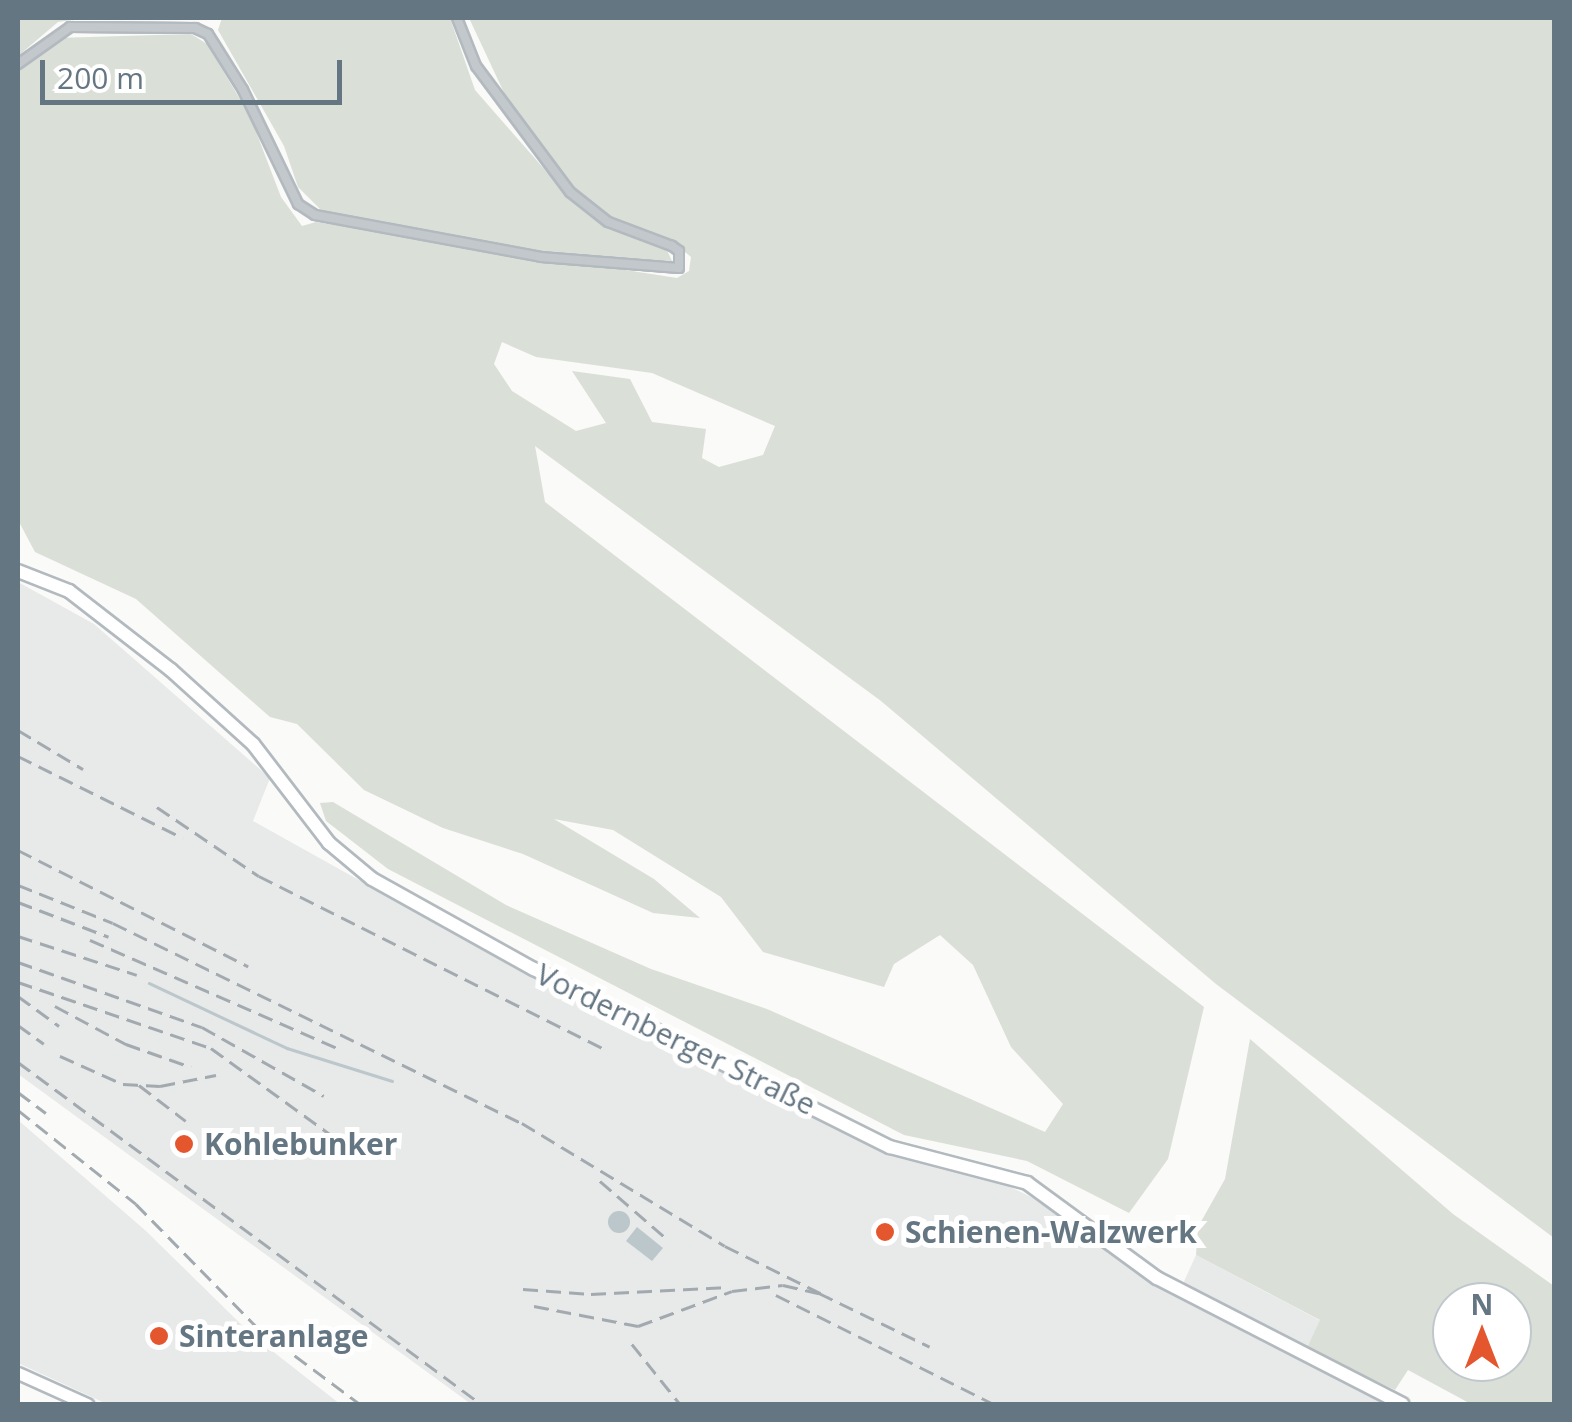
<!DOCTYPE html>
<html>
<head>
<meta charset="utf-8">
<style>
  body { margin:0 }
  #map { position:relative; width:1572px; height:1422px; overflow:hidden; background:#fafaf8; font-family:"Open Sans",sans-serif }
  div>[style] { position:absolute }
  .built>* { inset:0; background:#e8e9e9 }
  .green>* { inset:0; background:#dadfd7 }
  .water>* { inset:0; background:#bbc7cb }
  .round { border-radius:50% }
  .stream>* { height:2.5px; margin:-1.25px; padding:0 1.25px; transform-origin:1.25px; border-radius:1.25px; background:#bbc7cb }
  .roads { filter:drop-shadow(2px 0 #b3babf) drop-shadow(-2px 0 #b3babf) drop-shadow(0 2px #b3babf) drop-shadow(0 -2px #b3babf) }
  .minor>* { height:8px; margin:-4px; padding:0 4px; transform-origin:4px; border-radius:4px; background:#c3c8cc }
  .secondary>* { height:11px; margin:-5.5px; padding:0 5.5px; transform-origin:5.5px; border-radius:5.5px; background:#fff }
  .primary>* { height:12px; margin:-6px; padding:0 6px; transform-origin:6px; border-radius:6px; background:#fff }
  .rail>* { height:2.5px; margin-top:-1.25px; transform-origin:0; background:repeating-linear-gradient(90deg,#a2aab0 0 15px,transparent 0 23px) }
  .dots>* { width:28px; height:28px; translate:-50% -50%; box-sizing:border-box; border:5px solid #fff; border-radius:50% }
  span { translate:-50% -50%; white-space:nowrap; text-align:center; line-height:1.15; -webkit-text-stroke:10px #fff; paint-order:stroke }
  .street-label { font-size:30px; color:#657683 }
  .poi-label { font-size:30px; color:#657683; font-weight:700 }
  .left { translate:0 -50%; text-align:left }
  .frame { position:absolute; inset:0; border:20px solid #657683; pointer-events:none }
  .north { position:absolute; left:1432px; top:1282px; width:100px; height:100px; box-sizing:border-box; background:#fff; border:2px solid #c1c8cd; border-radius:50%; rotate:0deg; font-size:28px; font-weight:700; line-height:40px; text-align:center; color:#657683 }
  .north::after { content:''; display:block; margin:auto; width:35px; height:45px; background:#e4572e; clip-path:polygon(50% 0,100% 100%,50% 72%,0 100%) }
  .scale { position:absolute; left:40px; top:60px; width:302px; height:45px; box-sizing:border-box; border:5px solid #657683; border-top:0; padding-left:12px; font-size:30px; line-height:35px; white-space:nowrap; color:#657683; -webkit-text-stroke:8px #fff; paint-order:stroke }
</style>
</head>
<body>
<div id="map">
  <div class="built">
    <i style="clip-path:polygon(18px 582px,94px 624px,270px 778px,253px 821px,479px 947px,904px 1159px,1002px 1183px,1031px 1197px,1156px 1283px,1391px 1404px,471px 1404px,18px 1074px)"></i>
    <i style="clip-path:polygon(18px 1120px,146px 1231px,253px 1336px,340px 1404px,107px 1404px,18px 1363px)"></i>
    <i style="clip-path:polygon(1196px 1255px,1321px 1321px,1307px 1348px,1182px 1286px)"></i>
  </div>
  <div class="green">
    <i style="clip-path:polygon(18px 18px,84px 18px,58px 22px,18px 56px)"></i>
    <i style="clip-path:polygon(222px 18px,450px 18px,475px 90px,567px 195px,610px 227px,666px 248px,672px 261px,568px 257px,324px 213px,298px 187px,284px 146px,218px 30px)"></i>
    <i style="clip-path:polygon(evenodd,469px 18px,1554px 18px,1554px 1238px,1216px 984px,881px 701px,535px 446px,545px 502px,1204px 1007px,1168px 1159px,1129px 1213px,1027px 1161px,904px 1135px,388px 869px,326px 821px,320px 803px,333px 802px,506px 905px,651px 969px,767px 1009px,1045px 1132px,1063px 1104px,1011px 1047px,973px 965px,940px 935px,894px 964px,884px 987px,763px 952px,721px 897px,613px 830px,554px 819px,654px 879px,700px 918px,653px 913px,523px 854px,443px 828px,364px 790px,297px 724px,270px 717px,136px 599px,35px 552px,18px 520px,18px 68px,56px 38px,191px 34px,207px 44px,250px 116px,281px 197px,302px 226px,316px 222px,677px 278px,689px 271px,691px 257px,678px 246px,598px 212px,560px 175px,507px 99px,469px 18px,502px 342px,536px 357px,652px 373px,775px 426px,763px 455px,719px 467px,702px 458px,706px 429px,652px 422px,630px 379px,572px 371px,606px 423px,576px 431px,512px 391px,494px 364px,502px 342px)"></i>
    <i style="clip-path:polygon(evenodd,1250px 1039px,1453px 1214px,1554px 1286px,1554px 1404px,1471px 1404px,1408px 1370px,1395px 1390px,1307px 1348px,1320px 1320px,1196px 1255px,1198px 1227px,1225px 1179px,1250px 1039px,1452px 1302px,1512px 1302px,1512px 1362px,1452px 1362px,1452px 1302px)"></i>
  </div>
  <div class="water">
    <i class="round" style="left:608px;top:1211px;width:22px;height:22px"></i>
    <i style="clip-path:polygon(637px 1227px,663px 1248px,652px 1261px,626px 1241px)"></i>
  </div>
  <div class="stream">
    <i style="left:149px;top:983px;width:153px;rotate:25.2deg"></i>
    <i style="left:287px;top:1048px;width:110px;rotate:17.4deg"></i>
  </div>
  <div class="roads">
    <div class="minor">
      <i style="left:18px;top:64px;width:64px;rotate:-35.4deg"></i>
      <i style="left:70px;top:27px;width:125px;rotate:0.5deg"></i>
      <i style="left:195px;top:28px;width:14px;rotate:25deg"></i>
      <i style="left:208px;top:34px;width:66px;rotate:58deg"></i>
      <i style="left:243px;top:90px;width:127px;rotate:64.2deg"></i>
      <i style="left:298px;top:204px;width:20px;rotate:33deg"></i>
      <i style="left:315px;top:215px;width:230px;rotate:10.5deg"></i>
      <i style="left:541px;top:257px;width:138px;rotate:4.6deg"></i>
      <i style="left:679px;top:268px;width:17px;rotate:-90deg"></i>
      <i style="left:679px;top:251px;width:9px;rotate:-144deg"></i>
      <i style="left:672px;top:246px;width:68px;rotate:-159.4deg"></i>
      <i style="left:608px;top:222px;width:48px;rotate:-141.7deg"></i>
      <i style="left:570px;top:192px;width:157px;rotate:-126.7deg"></i>
      <i style="left:476px;top:66px;width:52px;rotate:-111.6deg"></i>
    </div>
    <div class="secondary">
      <i style="left:18px;top:1373px;width:76px;rotate:24.2deg"></i>
    </div>
    <div class="primary">
      <i style="left:18px;top:571px;width:55px;rotate:21.4deg"></i>
      <i style="left:69px;top:591px;width:129px;rotate:37.8deg"></i>
      <i style="left:171px;top:670px;width:110px;rotate:42.1deg"></i>
      <i style="left:253px;top:744px;width:125px;rotate:52.5deg"></i>
      <i style="left:329px;top:843px;width:56px;rotate:39.9deg"></i>
      <i style="left:372px;top:879px;width:185px;rotate:29.1deg"></i>
      <i style="left:534px;top:969px;width:398px;rotate:26.6deg"></i>
      <i style="left:890px;top:1147px;width:142px;rotate:14.7deg"></i>
      <i style="left:1027px;top:1183px;width:161px;rotate:36.2deg"></i>
      <i style="left:1157px;top:1278px;width:276px;rotate:27.2deg"></i>
    </div>
  </div>
  <div class="rail">
    <i style="left:18px;top:730px;width:76px;rotate:31deg"></i>
    <i style="left:18px;top:756px;width:184px;rotate:26.4deg"></i>
    <i style="left:157px;top:807px;width:123px;rotate:34.1deg"></i>
    <i style="left:259px;top:876px;width:390px;rotate:26.6deg"></i>
    <i style="left:18px;top:850px;width:258px;rotate:26.8deg"></i>
    <i style="left:18px;top:885px;width:102px;rotate:21.8deg"></i>
    <i style="left:113px;top:923px;width:455px;rotate:26.1deg"></i>
    <i style="left:522px;top:1123px;width:237px;rotate:31.2deg"></i>
    <i style="left:725px;top:1246px;width:115px;rotate:26.3deg"></i>
    <i style="left:18px;top:902px;width:97px;rotate:21deg"></i>
    <i style="left:18px;top:936px;width:125px;rotate:18.1deg"></i>
    <i style="left:90px;top:940px;width:275px;rotate:23.6deg"></i>
    <i style="left:18px;top:962px;width:195px;rotate:19.5deg"></i>
    <i style="left:202px;top:1027px;width:140px;rotate:29.5deg"></i>
    <i style="left:18px;top:982px;width:204px;rotate:18.9deg"></i>
    <i style="left:211px;top:1048px;width:160px;rotate:35.9deg"></i>
    <i style="left:18px;top:996px;width:51px;rotate:36.2deg"></i>
    <i style="left:55px;top:1006px;width:81px;rotate:28.2deg"></i>
    <i style="left:126px;top:1044px;width:69px;rotate:19.5deg"></i>
    <i style="left:18px;top:1025px;width:32px;rotate:36deg"></i>
    <i style="left:60px;top:1056px;width:69px;rotate:24deg"></i>
    <i style="left:123px;top:1084px;width:37px;rotate:3deg"></i>
    <i style="left:160px;top:1086px;width:57px;rotate:-11.1deg"></i>
    <i style="left:18px;top:1062px;width:576px;rotate:36.45deg"></i>
    <i style="left:139px;top:1085px;width:59px;rotate:37.5deg"></i>
    <i style="left:18px;top:1092px;width:35px;rotate:37deg"></i>
    <i style="left:18px;top:1110px;width:151px;rotate:38.5deg"></i>
    <i style="left:136px;top:1204px;width:174px;rotate:45.5deg"></i>
    <i style="left:258px;top:1328px;width:127px;rotate:36.7deg"></i>
    <i style="left:600px;top:1181px;width:89px;rotate:40.9deg"></i>
    <i style="left:523px;top:1289px;width:68px;rotate:4.2deg"></i>
    <i style="left:591px;top:1294px;width:138px;rotate:-2.9deg"></i>
    <i style="left:776px;top:1295px;width:244px;rotate:26.6deg"></i>
    <i style="left:534px;top:1306px;width:106px;rotate:10.9deg"></i>
    <i style="left:638px;top:1326px;width:100px;rotate:-20.4deg"></i>
    <i style="left:732px;top:1291px;width:51px;rotate:-6.7deg"></i>
    <i style="left:783px;top:1285px;width:37px;rotate:13deg"></i>
    <i style="left:819px;top:1293px;width:123px;rotate:25.9deg"></i>
    <i style="left:632px;top:1344px;width:77px;rotate:51.3deg"></i>
  </div>
  <div class="dots">
    <i style="left:184px;top:1144px;background:#e4572e"></i>
    <i style="left:885px;top:1232px;background:#e4572e"></i>
    <i style="left:159px;top:1336px;background:#e4572e"></i>
  </div>
  <div class="street-label">
    <span style="left:676px;top:1039px;rotate:26deg">Vordernberger Straße</span>
  </div>
  <div class="poi-label">
    <span class="left" style="left:204px;top:1144px">Kohlebunker</span>
    <span class="left" style="left:905px;top:1232px">Schienen-Walzwerk</span>
    <span class="left" style="left:179px;top:1336px">Sinteranlage</span>
  </div>
  <div class="frame"></div>
  <div class="north">N</div>
  <div class="scale">200 m</div>
</div>
</body>
</html>
